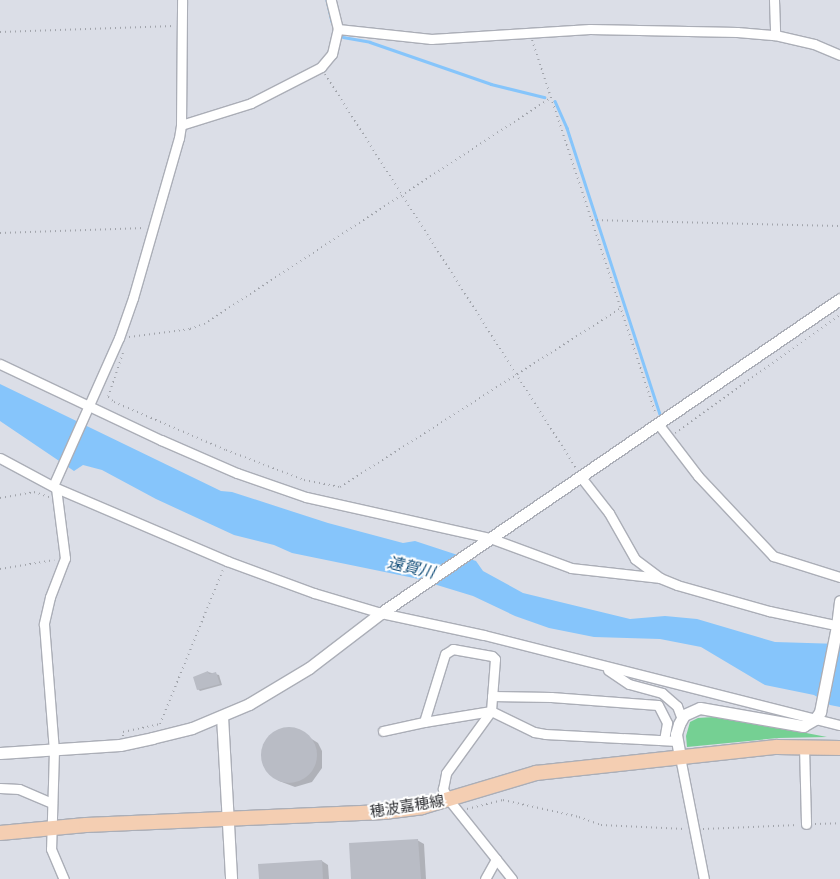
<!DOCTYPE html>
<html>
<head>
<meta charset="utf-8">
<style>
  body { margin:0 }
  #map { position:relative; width:840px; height:879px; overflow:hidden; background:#dbdee7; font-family:Helvetica,"Noto Sans JP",sans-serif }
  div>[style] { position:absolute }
  .green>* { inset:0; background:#75d093 }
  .water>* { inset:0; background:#86c5fb }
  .shadow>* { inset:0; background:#0003 }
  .stream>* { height:2.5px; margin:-1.25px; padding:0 1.25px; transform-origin:1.25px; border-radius:1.25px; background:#86c5fb }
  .building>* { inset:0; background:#b9bcc5 }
  .round { border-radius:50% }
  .path>* { height:2px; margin-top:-1px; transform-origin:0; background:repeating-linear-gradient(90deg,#a1a4ab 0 1px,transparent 0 5px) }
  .roads { filter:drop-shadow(1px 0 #abaeb7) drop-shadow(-1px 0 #abaeb7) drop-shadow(0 1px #abaeb7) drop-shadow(0 -1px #abaeb7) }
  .minor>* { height:9px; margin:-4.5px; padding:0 4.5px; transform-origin:4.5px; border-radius:4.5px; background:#fff }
  .tertiary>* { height:11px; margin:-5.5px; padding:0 5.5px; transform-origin:5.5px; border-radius:5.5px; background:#fff }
  .primary>* { height:14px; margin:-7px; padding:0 7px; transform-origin:7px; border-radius:7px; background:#f4ceb2 }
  span { translate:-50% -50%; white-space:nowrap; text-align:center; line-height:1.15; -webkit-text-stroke:4px #fff; paint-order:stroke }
  .street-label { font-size:15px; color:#313236 }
  .water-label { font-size:16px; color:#124e79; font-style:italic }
</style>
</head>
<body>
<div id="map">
  <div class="green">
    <i style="clip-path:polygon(714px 717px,739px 720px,827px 737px,778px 738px,687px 747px,686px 736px,690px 722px,698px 718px)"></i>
  </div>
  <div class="water">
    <i style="clip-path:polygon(0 384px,221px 491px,232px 492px,328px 523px,403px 543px,415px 541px,476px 561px,483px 571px,523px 593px,630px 619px,665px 616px,697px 619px,775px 642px,840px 644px,840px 707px,830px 705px,814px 695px,765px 685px,701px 647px,660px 639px,594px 637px,549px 628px,515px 616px,473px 596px,414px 578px,292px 553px,274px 545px,234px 535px,156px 499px,102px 470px,83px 465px,74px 471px,0 421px)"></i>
  </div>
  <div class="shadow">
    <i style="clip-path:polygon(208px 672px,219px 675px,222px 685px,200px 691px,198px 689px)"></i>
    <i style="clip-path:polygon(296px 729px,318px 743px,322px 751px,322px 768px,312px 782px,295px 787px,279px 781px,266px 769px,262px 751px,271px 735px,278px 730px)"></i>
    <i style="clip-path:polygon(417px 840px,424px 844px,426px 879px,353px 879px)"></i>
    <i style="clip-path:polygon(322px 861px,328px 865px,329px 879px,260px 879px)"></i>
  </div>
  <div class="stream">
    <i style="left:327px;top:0;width:22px;rotate:77deg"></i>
    <i style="left:343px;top:37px;width:27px;rotate:10deg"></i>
    <i style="left:370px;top:42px;width:128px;rotate:19.1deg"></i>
    <i style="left:491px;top:84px;width:55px;rotate:13.8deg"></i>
    <i style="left:555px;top:101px;width:30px;rotate:66deg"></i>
    <i style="left:567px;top:128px;width:302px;rotate:72deg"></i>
  </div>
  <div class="building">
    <i style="clip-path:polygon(208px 671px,209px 674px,216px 672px,220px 684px,197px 690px,193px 677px)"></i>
    <i class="round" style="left:261px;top:727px;width:56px;height:56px"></i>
    <i style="clip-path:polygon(418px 839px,421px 879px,351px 879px,349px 843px)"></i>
    <i style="clip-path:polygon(322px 860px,323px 879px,259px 879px,258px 864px)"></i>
  </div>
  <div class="path">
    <i style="left:0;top:32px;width:174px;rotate:-2deg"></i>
    <i style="left:532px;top:40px;width:393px;rotate:71.7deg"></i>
    <i style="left:325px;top:74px;width:467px;rotate:57.5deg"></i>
    <i style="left:592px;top:220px;width:248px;rotate:1.4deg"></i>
    <i style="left:0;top:233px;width:145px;rotate:-2deg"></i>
    <i style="left:129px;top:337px;width:62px;rotate:-7.5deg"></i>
    <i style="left:190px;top:329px;width:15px;rotate:-20deg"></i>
    <i style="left:204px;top:324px;width:414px;rotate:-33.1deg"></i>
    <i style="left:123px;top:353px;width:46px;rotate:108.8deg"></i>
    <i style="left:108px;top:397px;width:8px;rotate:40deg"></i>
    <i style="left:114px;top:402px;width:122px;rotate:23.2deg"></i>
    <i style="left:226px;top:450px;width:84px;rotate:21deg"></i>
    <i style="left:304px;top:480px;width:37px;rotate:11deg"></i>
    <i style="left:340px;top:487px;width:333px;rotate:-32.5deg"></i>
    <i style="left:675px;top:433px;width:203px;rotate:-35.6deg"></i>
    <i style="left:0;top:498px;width:35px;rotate:-10deg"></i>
    <i style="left:34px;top:492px;width:16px;rotate:18deg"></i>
    <i style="left:0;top:569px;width:55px;rotate:-9.5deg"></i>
    <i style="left:123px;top:736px;width:4px;rotate:-90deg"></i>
    <i style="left:123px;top:732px;width:38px;rotate:-12deg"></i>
    <i style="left:160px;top:724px;width:166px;rotate:-67.8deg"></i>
    <i style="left:467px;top:809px;width:37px;rotate:-14deg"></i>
    <i style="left:503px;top:800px;width:78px;rotate:12.6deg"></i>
    <i style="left:579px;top:817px;width:23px;rotate:20deg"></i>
    <i style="left:601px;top:825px;width:84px;rotate:2.7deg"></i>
    <i style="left:815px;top:824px;width:25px;rotate:-2deg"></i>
    <i style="left:703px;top:829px;width:95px;rotate:-2.4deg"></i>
  </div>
  <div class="roads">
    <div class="minor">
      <i style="left:774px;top:0;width:35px;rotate:88deg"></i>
      <i style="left:338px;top:29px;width:94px;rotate:6.1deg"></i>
      <i style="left:431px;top:39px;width:159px;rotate:-3.6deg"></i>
      <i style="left:590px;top:29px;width:147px;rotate:1.2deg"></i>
      <i style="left:737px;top:32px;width:38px;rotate:5deg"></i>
      <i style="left:775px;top:35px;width:40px;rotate:13deg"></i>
      <i style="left:814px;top:44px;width:28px;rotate:23deg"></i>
      <i style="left:181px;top:125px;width:73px;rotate:-17.4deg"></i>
      <i style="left:251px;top:103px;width:79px;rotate:-27.2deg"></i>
      <i style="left:321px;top:67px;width:17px;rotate:-50deg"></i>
      <i style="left:332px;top:54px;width:26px;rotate:-77deg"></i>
      <i style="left:338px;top:29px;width:30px;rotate:-104deg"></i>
      <i style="left:0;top:364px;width:178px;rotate:25.3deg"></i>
      <i style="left:161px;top:440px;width:83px;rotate:23.5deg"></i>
      <i style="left:237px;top:473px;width:73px;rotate:19.2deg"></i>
      <i style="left:306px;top:497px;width:189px;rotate:12.6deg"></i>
      <i style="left:490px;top:538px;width:86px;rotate:20.3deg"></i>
      <i style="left:571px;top:568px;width:90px;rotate:6.4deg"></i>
      <i style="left:660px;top:578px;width:18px;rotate:22deg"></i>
      <i style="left:677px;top:585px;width:96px;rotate:15.8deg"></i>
      <i style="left:769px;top:611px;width:73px;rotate:11.9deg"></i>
      <i style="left:659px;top:425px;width:64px;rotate:52.6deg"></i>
      <i style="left:698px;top:476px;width:110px;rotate:46.8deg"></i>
      <i style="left:773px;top:556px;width:70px;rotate:17.4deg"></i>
      <i style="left:0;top:458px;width:64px;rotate:28.2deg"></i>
      <i style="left:56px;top:488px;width:71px;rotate:82.7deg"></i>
      <i style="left:65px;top:558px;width:42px;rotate:111deg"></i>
      <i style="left:50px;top:597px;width:28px;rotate:103deg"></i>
      <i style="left:44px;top:624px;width:126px;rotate:85.5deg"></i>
      <i style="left:54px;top:750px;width:99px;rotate:91.7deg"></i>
      <i style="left:51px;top:849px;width:33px;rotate:67deg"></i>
      <i style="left:580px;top:476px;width:47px;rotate:51.9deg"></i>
      <i style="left:609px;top:513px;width:53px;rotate:60.5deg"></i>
      <i style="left:635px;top:559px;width:31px;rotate:37deg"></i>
      <i style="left:53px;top:486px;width:162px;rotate:-66deg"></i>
      <i style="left:119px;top:338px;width:42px;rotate:-70.7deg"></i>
      <i style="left:133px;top:298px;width:166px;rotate:-74deg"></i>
      <i style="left:179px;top:138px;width:13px;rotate:-81deg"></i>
      <i style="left:181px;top:125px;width:125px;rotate:-89.5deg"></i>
      <i style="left:56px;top:488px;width:186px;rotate:23.1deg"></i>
      <i style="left:227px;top:561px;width:93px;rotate:20.2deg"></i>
      <i style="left:314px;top:593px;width:70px;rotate:16.6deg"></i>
      <i style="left:381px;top:613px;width:105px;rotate:12.1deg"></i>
      <i style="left:484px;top:635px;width:367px;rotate:14.2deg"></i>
      <i style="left:608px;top:670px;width:25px;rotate:34deg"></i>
      <i style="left:629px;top:684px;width:34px;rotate:15deg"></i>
      <i style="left:662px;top:693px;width:20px;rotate:41deg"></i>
      <i style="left:677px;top:706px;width:14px;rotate:69deg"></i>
      <i style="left:492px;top:696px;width:59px;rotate:1deg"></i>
      <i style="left:551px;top:697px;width:107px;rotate:4.3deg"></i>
      <i style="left:658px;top:705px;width:20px;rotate:63deg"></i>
      <i style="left:667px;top:723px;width:17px;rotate:100deg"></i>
      <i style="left:383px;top:731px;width:42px;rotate:-12.4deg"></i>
      <i style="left:804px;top:746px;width:78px;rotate:88.5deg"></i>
      <i style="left:680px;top:757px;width:124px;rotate:78.9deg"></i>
      <i style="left:0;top:788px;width:19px;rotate:3deg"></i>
      <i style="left:19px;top:789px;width:36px;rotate:23deg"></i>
      <i style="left:485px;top:879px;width:23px;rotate:-61deg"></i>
      <i style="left:512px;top:879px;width:101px;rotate:-128.6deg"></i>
      <i style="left:449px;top:800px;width:13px;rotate:-119deg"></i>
      <i style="left:443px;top:789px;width:16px;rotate:-79deg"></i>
      <i style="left:446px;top:773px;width:77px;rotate:-54deg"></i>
      <i style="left:491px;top:711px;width:52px;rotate:-85.6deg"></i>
      <i style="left:495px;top:659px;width:4px;rotate:-135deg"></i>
      <i style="left:492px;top:656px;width:40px;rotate:-170deg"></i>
      <i style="left:453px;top:649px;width:9px;rotate:148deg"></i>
      <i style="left:445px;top:654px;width:71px;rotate:107.2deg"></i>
      <i style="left:424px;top:722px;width:68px;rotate:-9.3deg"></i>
      <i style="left:491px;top:711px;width:48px;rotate:26deg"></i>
      <i style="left:534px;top:732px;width:11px;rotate:10deg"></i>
      <i style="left:545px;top:734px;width:132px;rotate:3deg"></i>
    </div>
    <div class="tertiary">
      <i style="left:222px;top:716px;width:163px;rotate:86.8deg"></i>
      <i style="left:0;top:753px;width:120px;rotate:-3.8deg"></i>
      <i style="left:120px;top:745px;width:33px;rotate:-12deg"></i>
      <i style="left:152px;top:738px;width:41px;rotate:-14deg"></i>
      <i style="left:192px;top:728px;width:62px;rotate:-22.8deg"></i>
      <i style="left:249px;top:704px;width:70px;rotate:-31deg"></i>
      <i style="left:309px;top:668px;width:91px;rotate:-37.4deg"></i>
      <i style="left:381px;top:613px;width:556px;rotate:-34.38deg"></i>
      <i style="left:680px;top:757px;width:23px;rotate:-100deg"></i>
      <i style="left:676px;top:734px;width:10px;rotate:-73deg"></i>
      <i style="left:679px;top:724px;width:10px;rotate:-61deg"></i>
      <i style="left:684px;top:715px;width:17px;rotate:-24deg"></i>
      <i style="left:700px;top:708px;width:105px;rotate:9.9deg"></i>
      <i style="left:803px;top:726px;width:14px;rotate:-30deg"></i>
      <i style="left:815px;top:719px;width:9px;rotate:-54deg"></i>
      <i style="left:820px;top:712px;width:88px;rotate:-78.8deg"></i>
      <i style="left:837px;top:626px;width:25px;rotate:-83deg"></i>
    </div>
    <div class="primary">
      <i style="left:0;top:833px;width:86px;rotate:-5.3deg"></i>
      <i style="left:86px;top:825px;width:298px;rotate:-2.5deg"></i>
      <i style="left:384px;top:812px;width:38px;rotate:-7deg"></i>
      <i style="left:422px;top:807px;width:119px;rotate:-16.6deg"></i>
      <i style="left:536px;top:773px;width:242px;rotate:-6.2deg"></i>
      <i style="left:777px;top:747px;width:63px;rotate:0.9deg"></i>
    </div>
  </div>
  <div class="street-label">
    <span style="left:407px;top:806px;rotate:-9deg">穂波嘉穂線</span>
  </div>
  <div class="water-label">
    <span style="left:411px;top:568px;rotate:13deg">遠賀川</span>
  </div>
</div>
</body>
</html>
